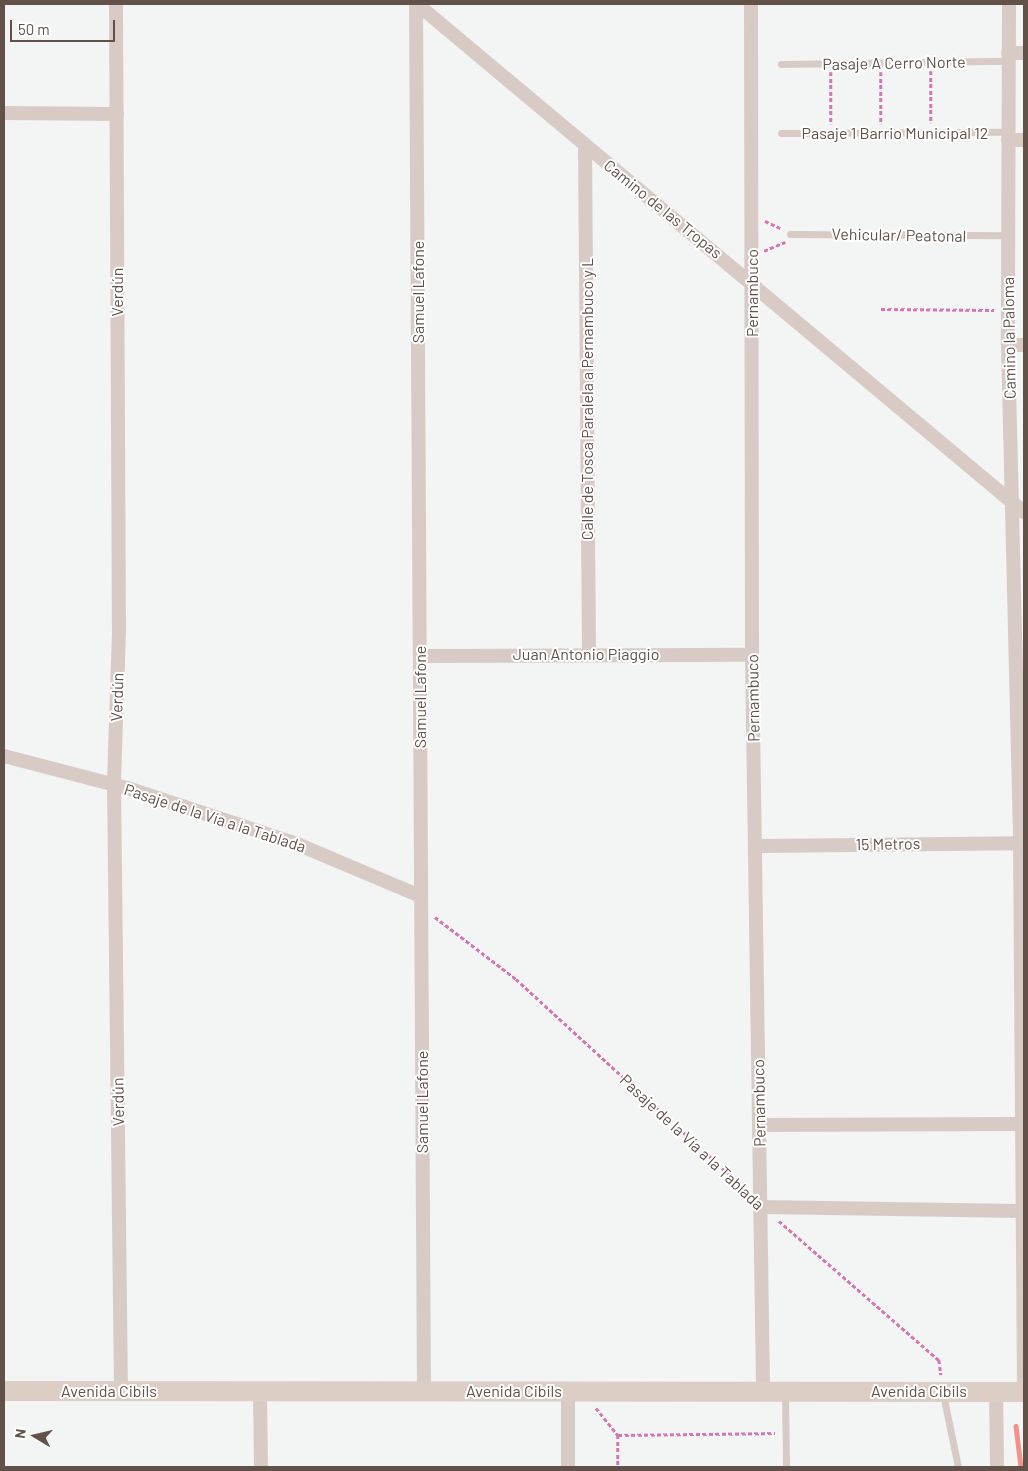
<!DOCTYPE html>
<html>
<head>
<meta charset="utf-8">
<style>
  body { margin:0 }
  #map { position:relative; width:1028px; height:1471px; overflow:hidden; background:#f3f5f5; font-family:Barlow,sans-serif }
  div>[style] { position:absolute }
  .stream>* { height:4.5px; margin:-2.25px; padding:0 2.25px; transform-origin:2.25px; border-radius:2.25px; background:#f3918a }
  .path>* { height:2.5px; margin-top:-1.25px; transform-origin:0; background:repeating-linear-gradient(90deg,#d575b2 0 4px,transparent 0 6.5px) }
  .lane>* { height:7px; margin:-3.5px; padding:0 3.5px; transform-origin:3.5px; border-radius:3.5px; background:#d8cbc6 }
  .street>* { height:14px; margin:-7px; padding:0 7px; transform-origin:7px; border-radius:7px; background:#d8cbc6 }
  .secondary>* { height:20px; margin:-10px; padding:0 10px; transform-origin:10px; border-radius:10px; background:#dccdc5 }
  span { translate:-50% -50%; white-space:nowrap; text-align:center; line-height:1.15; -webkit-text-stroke:4px #fff; paint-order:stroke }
  .street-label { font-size:16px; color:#625149 }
  .frame { position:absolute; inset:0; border:5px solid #625149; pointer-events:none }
  .north { position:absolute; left:10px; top:1411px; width:50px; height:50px; -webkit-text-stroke:4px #fff; paint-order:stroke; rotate:279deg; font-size:14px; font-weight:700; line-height:20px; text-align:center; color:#625149 }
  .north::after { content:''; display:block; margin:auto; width:18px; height:22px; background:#625149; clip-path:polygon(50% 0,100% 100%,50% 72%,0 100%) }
  .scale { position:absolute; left:10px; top:20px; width:105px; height:22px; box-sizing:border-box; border:2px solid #625149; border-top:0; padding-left:6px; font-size:15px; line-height:18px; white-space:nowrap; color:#625149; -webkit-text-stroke:4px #fff; paint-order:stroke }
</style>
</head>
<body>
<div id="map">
  <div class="stream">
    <i style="left:1016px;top:1426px;width:41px;rotate:83deg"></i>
  </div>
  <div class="path">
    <i style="left:931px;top:71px;width:52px;rotate:90deg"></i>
    <i style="left:831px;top:72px;width:52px;rotate:90deg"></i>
    <i style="left:881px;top:72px;width:52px;rotate:90deg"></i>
    <i style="left:765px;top:221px;width:19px;rotate:25deg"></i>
    <i style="left:764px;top:251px;width:23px;rotate:-23deg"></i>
    <i style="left:881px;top:309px;width:113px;rotate:0.5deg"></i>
    <i style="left:435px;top:917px;width:102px;rotate:37.4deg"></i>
    <i style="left:516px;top:979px;width:312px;rotate:42.5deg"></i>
    <i style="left:779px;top:1221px;width:212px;rotate:41deg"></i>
    <i style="left:939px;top:1360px;width:15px;rotate:82deg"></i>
    <i style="left:596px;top:1408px;width:35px;rotate:51deg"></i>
    <i style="left:618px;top:1435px;width:32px;rotate:90deg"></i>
    <i style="left:618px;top:1435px;width:157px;rotate:-0.7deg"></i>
  </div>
  <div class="lane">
    <i style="left:781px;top:64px;width:227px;rotate:-0.8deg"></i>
    <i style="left:781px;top:133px;width:227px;rotate:-0.3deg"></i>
    <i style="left:790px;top:234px;width:217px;rotate:0.3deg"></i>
    <i style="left:785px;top:1393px;width:74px;rotate:89.2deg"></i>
    <i style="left:943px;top:1394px;width:75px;rotate:78.4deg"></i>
  </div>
  <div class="street">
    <i style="left:116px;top:4px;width:627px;rotate:89.73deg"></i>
    <i style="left:119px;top:631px;width:154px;rotate:91.9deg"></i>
    <i style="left:114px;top:785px;width:606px;rotate:89.34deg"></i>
    <i style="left:416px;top:4px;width:1387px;rotate:89.67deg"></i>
    <i style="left:417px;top:4px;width:792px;rotate:39.93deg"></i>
    <i style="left:751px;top:4px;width:651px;rotate:89.91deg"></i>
    <i style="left:752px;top:655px;width:736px;rotate:89.14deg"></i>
    <i style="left:1009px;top:4px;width:341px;rotate:90.2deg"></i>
    <i style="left:1008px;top:345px;width:498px;rotate:88.6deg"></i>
    <i style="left:1020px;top:843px;width:549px;rotate:89.58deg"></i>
    <i style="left:1008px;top:53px;width:16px"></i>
    <i style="left:4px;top:113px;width:113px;rotate:0.5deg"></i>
    <i style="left:1008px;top:140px;width:16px"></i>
    <i style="left:585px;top:145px;width:508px;rotate:89.55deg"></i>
    <i style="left:1008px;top:345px;width:16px"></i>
    <i style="left:420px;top:656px;width:332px;rotate:-0.2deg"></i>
    <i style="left:4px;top:756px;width:127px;rotate:14.6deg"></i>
    <i style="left:127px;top:788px;width:179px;rotate:18.2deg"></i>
    <i style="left:297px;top:844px;width:134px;rotate:22.9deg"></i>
    <i style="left:755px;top:846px;width:265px;rotate:-0.6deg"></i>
    <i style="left:759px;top:1125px;width:264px;rotate:-0.2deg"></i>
    <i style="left:760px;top:1207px;width:263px;rotate:0.9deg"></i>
    <i style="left:260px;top:1390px;width:77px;rotate:89.3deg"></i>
    <i style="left:568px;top:1391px;width:76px;rotate:90deg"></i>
    <i style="left:996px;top:1391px;width:76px;rotate:89.2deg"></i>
  </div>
  <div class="secondary">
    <i style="left:4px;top:1391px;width:1020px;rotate:0.06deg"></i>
  </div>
  <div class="street-label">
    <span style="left:894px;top:63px;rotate:-1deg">Pasaje A Cerro Norte</span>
    <span style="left:895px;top:133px">Pasaje 1 Barrio Municipal 12</span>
    <span style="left:663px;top:209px;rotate:39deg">Camino de las Tropas</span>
    <span style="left:899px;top:235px;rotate:1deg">Vehicular/ Peatonal</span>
    <span style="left:117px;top:292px;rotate:-90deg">Verdún</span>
    <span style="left:418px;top:292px;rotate:-90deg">Samuel Lafone</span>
    <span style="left:752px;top:293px;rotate:-90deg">Pernambuco</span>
    <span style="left:1009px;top:338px;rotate:-91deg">Camino la Paloma</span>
    <span style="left:587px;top:399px;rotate:-90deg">Calle de Tosca Paralela a Pernambuco y L</span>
    <span style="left:586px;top:654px">Juan Antonio Piaggio</span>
    <span style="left:117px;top:697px;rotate:-88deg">Verdún</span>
    <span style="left:420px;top:697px;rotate:-90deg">Samuel Lafone</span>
    <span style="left:753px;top:698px;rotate:-91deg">Pernambuco</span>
    <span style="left:215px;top:818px;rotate:18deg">Pasaje de la Vía a la Tablada</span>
    <span style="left:888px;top:844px;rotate:-1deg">15 Metros</span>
    <span style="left:118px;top:1102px;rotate:-91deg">Verdún</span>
    <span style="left:422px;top:1102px;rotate:-90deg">Samuel Lafone</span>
    <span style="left:759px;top:1103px;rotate:-91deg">Pernambuco</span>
    <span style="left:692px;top:1142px;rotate:43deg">Pasaje de la Vía a la Tablada</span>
    <span style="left:109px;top:1391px">Avenida Cibils</span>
    <span style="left:514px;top:1391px">Avenida Cibils</span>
    <span style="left:919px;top:1391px">Avenida Cibils</span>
  </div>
  <div class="frame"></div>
  <div class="north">N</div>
  <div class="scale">50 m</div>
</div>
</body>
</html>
